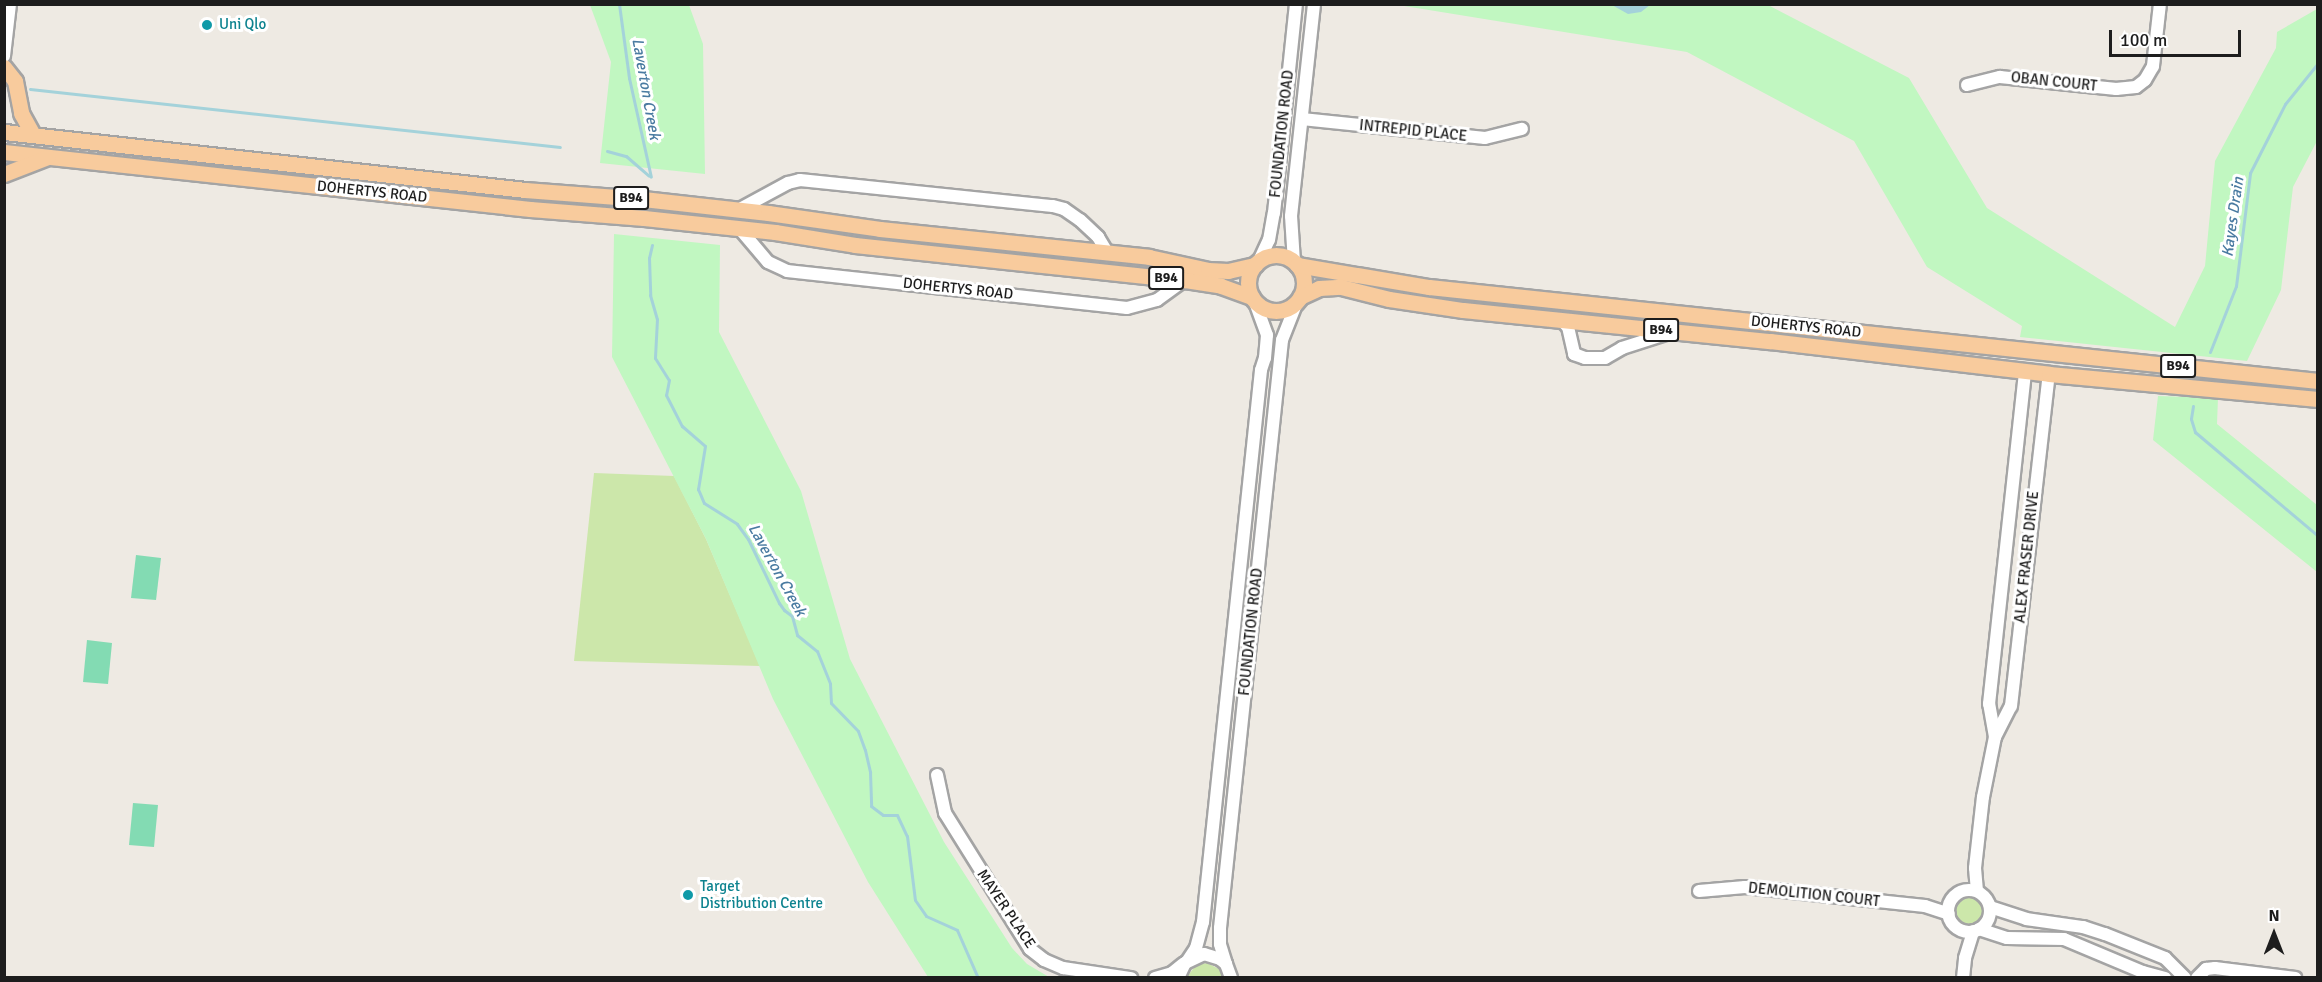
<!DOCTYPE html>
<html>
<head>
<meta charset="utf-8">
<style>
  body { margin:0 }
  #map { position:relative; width:2322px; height:982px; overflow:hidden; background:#eeeae3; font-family:Signika,sans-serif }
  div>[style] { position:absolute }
  .grass>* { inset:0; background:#cce7aa }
  .round { border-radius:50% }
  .park>* { inset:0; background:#c1f7c1 }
  .pitch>* { inset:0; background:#83dbb3 }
  .water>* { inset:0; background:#a4d2da }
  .stream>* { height:3px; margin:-1.5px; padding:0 1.5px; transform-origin:1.5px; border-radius:1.5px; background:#a4d2da }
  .roads { filter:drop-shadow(2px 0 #a4a4a4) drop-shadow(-2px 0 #a4a4a4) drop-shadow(0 2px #a4a4a4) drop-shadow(0 -2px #a4a4a4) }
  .minor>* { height:12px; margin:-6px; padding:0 6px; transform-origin:6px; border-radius:6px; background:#fff }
  .minor>.ring { margin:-6px; padding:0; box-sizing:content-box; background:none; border:12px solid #fff; border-radius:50% }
  .major>* { height:15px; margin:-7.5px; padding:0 7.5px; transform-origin:7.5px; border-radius:7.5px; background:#f8cb9d }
  .major>.ring { margin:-7.5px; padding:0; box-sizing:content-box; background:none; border:15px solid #f8cb9d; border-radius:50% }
  .dots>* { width:16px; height:16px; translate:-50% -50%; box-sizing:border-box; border:3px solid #fff; border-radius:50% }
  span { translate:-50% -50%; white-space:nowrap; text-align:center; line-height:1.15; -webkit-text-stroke:6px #fff; paint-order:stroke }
  .shield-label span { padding:2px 4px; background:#fff; border:2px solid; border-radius:4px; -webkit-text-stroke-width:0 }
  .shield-label { font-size:14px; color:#1d1d1d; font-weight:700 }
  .culture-label { font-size:15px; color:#0d838f }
  .left { translate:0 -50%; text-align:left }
  .street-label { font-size:15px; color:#1d1d1d }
  .water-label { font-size:16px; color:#4a7ba1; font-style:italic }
  .frame { position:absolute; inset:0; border:6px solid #1d1d1d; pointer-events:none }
  .north { position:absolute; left:2244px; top:904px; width:60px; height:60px; -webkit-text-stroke:4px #fff; paint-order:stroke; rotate:0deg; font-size:16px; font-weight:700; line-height:24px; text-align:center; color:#1d1d1d }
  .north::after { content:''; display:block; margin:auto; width:21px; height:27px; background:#1d1d1d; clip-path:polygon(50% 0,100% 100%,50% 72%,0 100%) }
  .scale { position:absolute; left:2109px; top:30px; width:132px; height:27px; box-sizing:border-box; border:3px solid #1d1d1d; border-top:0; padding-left:8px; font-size:18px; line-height:21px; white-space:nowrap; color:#1d1d1d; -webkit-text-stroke:4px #fff; paint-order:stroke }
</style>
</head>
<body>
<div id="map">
  <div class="grass">
    <i style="clip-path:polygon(594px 473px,674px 476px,706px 539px,760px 666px,574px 661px)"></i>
    <i class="round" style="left:1955px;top:897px;width:28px;height:28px"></i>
    <i style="clip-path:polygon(1207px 963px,1219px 969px,1223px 977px,1187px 977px,1196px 965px)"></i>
  </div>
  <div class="park">
    <i style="clip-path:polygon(590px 5px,689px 5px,703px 44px,705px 174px,600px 163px,611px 62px)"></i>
    <i style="clip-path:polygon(1398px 5px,1768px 5px,1909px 78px,1987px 208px,2175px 327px,2205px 266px,2215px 161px,2276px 48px,2277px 32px,2317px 9px,2317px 141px,2293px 187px,2281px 290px,2247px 361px,2020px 337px,2022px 326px,1927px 267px,1854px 141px,1687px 52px)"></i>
    <i style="clip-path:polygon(614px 234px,720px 245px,719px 332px,801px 491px,850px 659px,944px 842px,1012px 948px,1027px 964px,1049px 977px,928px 977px,868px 882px,773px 699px,706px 539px,612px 357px)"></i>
    <i style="clip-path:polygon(2158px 396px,2218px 398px,2217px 424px,2317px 505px,2317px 572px,2153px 440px)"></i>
  </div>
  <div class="pitch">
    <i style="clip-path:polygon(136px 555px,161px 558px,156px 600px,131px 598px)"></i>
    <i style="clip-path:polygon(87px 640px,112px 643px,108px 684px,83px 682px)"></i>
    <i style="clip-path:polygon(133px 803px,158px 805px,154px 847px,129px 845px)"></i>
  </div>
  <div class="water">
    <i style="clip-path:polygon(1612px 5px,1650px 5px,1641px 12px,1628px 14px)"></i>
  </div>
  <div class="stream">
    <i style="left:619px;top:4px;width:75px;rotate:82.3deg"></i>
    <i style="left:629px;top:78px;width:101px;rotate:77.5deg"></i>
    <i style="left:30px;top:89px;width:533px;rotate:6.25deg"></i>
    <i style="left:607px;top:151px;width:20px;rotate:15deg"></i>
    <i style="left:626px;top:156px;width:30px;rotate:41deg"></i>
    <i style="left:652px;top:245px;width:13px;rotate:103deg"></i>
    <i style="left:649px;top:258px;width:37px;rotate:88deg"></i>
    <i style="left:650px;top:295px;width:25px;rotate:74deg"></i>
    <i style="left:657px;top:319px;width:39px;rotate:93deg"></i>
    <i style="left:655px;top:358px;width:26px;rotate:58deg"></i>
    <i style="left:669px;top:380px;width:15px;rotate:101deg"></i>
    <i style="left:666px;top:395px;width:35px;rotate:63deg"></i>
    <i style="left:682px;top:426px;width:30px;rotate:41deg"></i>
    <i style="left:705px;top:446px;width:44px;rotate:99.2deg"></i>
    <i style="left:698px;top:489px;width:15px;rotate:67deg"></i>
    <i style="left:704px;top:503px;width:39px;rotate:32deg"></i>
    <i style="left:737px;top:524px;width:19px;rotate:54deg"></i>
    <i style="left:748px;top:539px;width:71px;rotate:64.2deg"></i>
    <i style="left:779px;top:603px;width:9px;rotate:54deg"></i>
    <i style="left:784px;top:610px;width:10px;rotate:37deg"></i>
    <i style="left:792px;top:616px;width:20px;rotate:75deg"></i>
    <i style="left:797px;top:635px;width:26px;rotate:39deg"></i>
    <i style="left:817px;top:651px;width:35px;rotate:68deg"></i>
    <i style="left:830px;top:684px;width:19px;rotate:87deg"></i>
    <i style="left:831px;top:703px;width:39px;rotate:46deg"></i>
    <i style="left:858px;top:731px;width:20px;rotate:70deg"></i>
    <i style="left:865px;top:750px;width:23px;rotate:77deg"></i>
    <i style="left:870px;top:772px;width:34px;rotate:88deg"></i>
    <i style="left:871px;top:806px;width:15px;rotate:37deg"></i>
    <i style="left:883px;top:815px;width:14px"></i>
    <i style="left:897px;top:815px;width:23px;rotate:65deg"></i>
    <i style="left:907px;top:836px;width:64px;rotate:82.9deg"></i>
    <i style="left:915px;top:900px;width:19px;rotate:55deg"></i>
    <i style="left:926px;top:916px;width:34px;rotate:24deg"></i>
    <i style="left:957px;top:930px;width:52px;rotate:66.4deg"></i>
    <i style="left:2210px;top:352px;width:71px;rotate:-68.5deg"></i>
    <i style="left:2236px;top:286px;width:114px;rotate:-82.9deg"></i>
    <i style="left:2250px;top:173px;width:77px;rotate:-63.1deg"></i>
    <i style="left:2285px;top:104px;width:53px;rotate:-51.2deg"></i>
    <i style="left:2193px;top:406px;width:13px;rotate:99deg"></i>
    <i style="left:2191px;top:419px;width:14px;rotate:73deg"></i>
    <i style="left:2195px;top:432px;width:161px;rotate:40.2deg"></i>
  </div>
  <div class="roads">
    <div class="minor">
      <i style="left:4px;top:56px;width:52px;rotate:-83.4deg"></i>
      <i style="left:1967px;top:85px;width:34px;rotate:-14deg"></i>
      <i style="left:2000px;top:77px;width:117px;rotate:5.9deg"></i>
      <i style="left:2116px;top:89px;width:20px;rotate:-6deg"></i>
      <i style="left:2136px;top:87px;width:11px;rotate:-38deg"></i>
      <i style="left:2145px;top:80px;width:16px;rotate:-60deg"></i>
      <i style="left:2153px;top:66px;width:62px;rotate:-83.6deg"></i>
      <i style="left:1302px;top:119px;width:184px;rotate:5.9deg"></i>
      <i style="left:1485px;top:138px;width:38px;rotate:-14deg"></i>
      <i style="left:738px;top:210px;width:57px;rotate:-28.4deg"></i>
      <i style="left:788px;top:183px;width:12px;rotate:-14deg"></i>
      <i style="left:800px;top:180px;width:254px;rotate:5.9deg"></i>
      <i style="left:1053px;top:206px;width:11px;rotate:15deg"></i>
      <i style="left:1064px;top:209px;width:19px;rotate:35deg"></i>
      <i style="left:1080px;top:220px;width:25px;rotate:43deg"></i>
      <i style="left:1098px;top:237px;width:17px;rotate:59deg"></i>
      <i style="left:740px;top:229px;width:43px;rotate:49.7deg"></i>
      <i style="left:768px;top:262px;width:21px;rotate:25deg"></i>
      <i style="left:787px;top:271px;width:342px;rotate:6.2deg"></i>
      <i style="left:1127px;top:308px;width:31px;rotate:-15deg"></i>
      <i style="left:1157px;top:300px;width:34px;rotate:-36deg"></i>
      <i style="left:1259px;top:261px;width:23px;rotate:-65deg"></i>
      <i style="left:1269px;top:240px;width:27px;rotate:-80deg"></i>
      <i style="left:1274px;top:213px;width:210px;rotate:-84deg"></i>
      <i style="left:1294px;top:262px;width:46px;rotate:-93.7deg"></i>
      <i style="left:1291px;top:216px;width:213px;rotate:-83.8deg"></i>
      <i style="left:1560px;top:319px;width:11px;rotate:45deg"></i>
      <i style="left:1568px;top:327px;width:28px;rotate:77deg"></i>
      <i style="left:1574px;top:354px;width:12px;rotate:20deg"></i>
      <i style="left:1585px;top:358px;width:20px"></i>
      <i style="left:1605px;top:358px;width:20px;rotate:-30deg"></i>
      <i style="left:1622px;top:348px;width:49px;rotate:-17.7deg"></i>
      <i style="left:1995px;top:737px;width:34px;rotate:-100deg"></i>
      <i style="left:1989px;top:704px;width:335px;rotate:-83.8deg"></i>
      <i style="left:937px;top:775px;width:39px;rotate:78deg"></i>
      <i style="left:945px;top:813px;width:160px;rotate:58deg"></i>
      <i style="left:1030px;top:949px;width:18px;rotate:38deg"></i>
      <i style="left:1044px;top:960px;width:21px;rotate:23deg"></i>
      <i style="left:1063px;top:968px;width:69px;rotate:8.4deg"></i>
      <i class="ring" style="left:1948px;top:890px;width:30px;height:30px"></i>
      <i style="left:1699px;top:891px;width:46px;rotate:-5deg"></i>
      <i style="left:1745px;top:887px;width:181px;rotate:6deg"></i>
      <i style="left:1925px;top:906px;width:25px;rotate:18deg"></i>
      <i style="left:1977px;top:891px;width:23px;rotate:-95deg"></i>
      <i style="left:1975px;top:868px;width:71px;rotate:-83.6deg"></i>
      <i style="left:1983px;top:797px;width:61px;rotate:-78.7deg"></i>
      <i style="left:1995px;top:737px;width:35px;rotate:-63deg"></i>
      <i style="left:2011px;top:706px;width:334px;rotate:-83.5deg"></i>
      <i style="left:1990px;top:907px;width:38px;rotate:18deg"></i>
      <i style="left:2026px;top:919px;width:58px;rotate:8deg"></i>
      <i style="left:2083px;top:927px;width:23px;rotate:18deg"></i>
      <i style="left:2105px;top:934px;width:65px;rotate:21.8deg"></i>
      <i style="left:2165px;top:958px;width:28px;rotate:45deg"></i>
      <i style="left:1979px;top:929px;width:29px;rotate:18deg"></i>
      <i style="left:2007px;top:938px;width:57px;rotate:1deg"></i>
      <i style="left:2064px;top:939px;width:86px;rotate:22.7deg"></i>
      <i style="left:2143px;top:972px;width:23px;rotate:15deg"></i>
      <i style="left:1188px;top:960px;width:14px;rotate:-56deg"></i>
      <i style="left:1196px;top:948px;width:27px;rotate:-75deg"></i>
      <i style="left:1203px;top:922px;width:555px;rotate:-84deg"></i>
      <i style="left:1261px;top:370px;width:13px;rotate:-72deg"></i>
      <i style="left:1265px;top:358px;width:23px;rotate:-85deg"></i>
      <i style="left:1267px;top:335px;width:35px;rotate:-110deg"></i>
      <i style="left:1226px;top:964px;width:21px;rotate:-107deg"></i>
      <i style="left:1220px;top:944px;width:16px;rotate:-90deg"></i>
      <i style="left:1220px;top:928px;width:591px;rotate:-83.98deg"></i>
      <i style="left:1282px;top:340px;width:41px;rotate:-68.5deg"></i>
      <i style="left:1155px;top:978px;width:18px;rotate:-16deg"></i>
      <i style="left:1172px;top:973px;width:14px;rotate:-39deg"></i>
      <i style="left:1178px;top:978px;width:17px;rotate:-65deg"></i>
      <i style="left:1185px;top:963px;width:21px;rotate:-25deg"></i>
      <i style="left:1204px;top:954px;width:17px;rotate:17deg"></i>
      <i style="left:1220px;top:959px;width:8px;rotate:40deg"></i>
      <i style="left:1226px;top:964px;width:15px;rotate:70deg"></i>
      <i style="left:1963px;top:978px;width:20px;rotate:-84deg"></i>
      <i style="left:1965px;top:958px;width:28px;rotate:-73deg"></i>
      <i style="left:2197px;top:978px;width:13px;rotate:-45deg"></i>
      <i style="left:2206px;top:969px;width:9px;rotate:-6deg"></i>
      <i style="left:2215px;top:968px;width:81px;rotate:7.1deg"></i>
    </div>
    <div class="major">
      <i style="left:4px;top:67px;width:18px;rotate:52deg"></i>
      <i style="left:15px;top:81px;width:33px;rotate:79deg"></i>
      <i style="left:21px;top:113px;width:25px;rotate:61deg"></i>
      <i style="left:4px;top:132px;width:524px;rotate:6.35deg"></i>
      <i style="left:525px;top:190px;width:118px;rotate:4.4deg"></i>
      <i style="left:643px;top:199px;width:126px;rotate:6.4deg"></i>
      <i style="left:768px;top:213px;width:113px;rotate:8.1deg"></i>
      <i style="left:880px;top:229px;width:270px;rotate:5.9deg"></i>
      <i style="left:1149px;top:257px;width:60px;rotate:12.4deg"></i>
      <i style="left:1208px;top:270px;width:20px;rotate:3deg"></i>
      <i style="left:1228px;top:271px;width:28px;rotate:-13deg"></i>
      <i style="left:4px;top:152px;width:529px;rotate:6.18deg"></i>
      <i style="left:530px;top:209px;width:114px;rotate:4.5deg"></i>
      <i style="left:644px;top:218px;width:132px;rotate:6.1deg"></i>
      <i style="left:775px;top:232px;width:81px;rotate:9.2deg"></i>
      <i style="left:855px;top:245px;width:332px;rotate:6.1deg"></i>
      <i style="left:1185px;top:280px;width:36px;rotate:9deg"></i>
      <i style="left:1221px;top:286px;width:33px;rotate:20deg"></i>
      <i style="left:4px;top:174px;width:47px;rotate:-21.1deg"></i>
      <i class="ring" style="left:1248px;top:255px;width:41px;height:41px"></i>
      <i style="left:1297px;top:265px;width:134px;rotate:9.5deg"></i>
      <i style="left:1429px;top:287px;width:894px;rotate:6.04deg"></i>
      <i style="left:1300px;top:297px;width:21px;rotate:-25deg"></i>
      <i style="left:1319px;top:288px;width:22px;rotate:-3deg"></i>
      <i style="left:1341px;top:287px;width:49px;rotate:14deg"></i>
      <i style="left:1389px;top:299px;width:75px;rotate:8.5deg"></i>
      <i style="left:1463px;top:310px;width:309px;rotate:5.8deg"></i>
      <i style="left:1770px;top:341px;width:281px;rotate:6.7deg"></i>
      <i style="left:2049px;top:374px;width:270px;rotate:5.3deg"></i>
    </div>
  </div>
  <div class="dots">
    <i style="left:207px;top:25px;background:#0f9aa8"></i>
    <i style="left:688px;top:895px;background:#0f9aa8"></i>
  </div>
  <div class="shield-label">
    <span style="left:631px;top:198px">B94</span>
    <span style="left:1166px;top:278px">B94</span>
    <span style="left:1661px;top:330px">B94</span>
    <span style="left:2178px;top:366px">B94</span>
  </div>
  <div class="culture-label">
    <span class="left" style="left:219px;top:25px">Uni Qlo</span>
    <span class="left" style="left:700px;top:895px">Target<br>Distribution Centre</span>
  </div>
  <div class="street-label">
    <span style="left:2054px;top:82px;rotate:6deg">OBAN COURT</span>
    <span style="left:1413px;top:131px;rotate:6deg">INTREPID PLACE</span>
    <span style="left:1282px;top:134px;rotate:-84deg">FOUNDATION ROAD</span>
    <span style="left:372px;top:192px;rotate:6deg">DOHERTYS ROAD</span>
    <span style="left:958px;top:289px;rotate:6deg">DOHERTYS ROAD</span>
    <span style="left:1806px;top:327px;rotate:6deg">DOHERTYS ROAD</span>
    <span style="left:2027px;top:557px;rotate:-84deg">ALEX FRASER DRIVE</span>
    <span style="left:1251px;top:632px;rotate:-84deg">FOUNDATION ROAD</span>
    <span style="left:1814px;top:895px;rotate:6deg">DEMOLITION COURT</span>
    <span style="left:1006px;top:909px;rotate:56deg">MAYER PLACE</span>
  </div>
  <div class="water-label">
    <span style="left:646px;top:89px;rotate:80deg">Laverton Creek</span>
    <span style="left:2233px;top:217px;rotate:-82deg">Kayes Drain</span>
    <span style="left:777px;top:570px;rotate:61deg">Laverton Creek</span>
  </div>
  <div class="frame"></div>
  <div class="north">N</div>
  <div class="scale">100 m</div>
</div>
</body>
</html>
